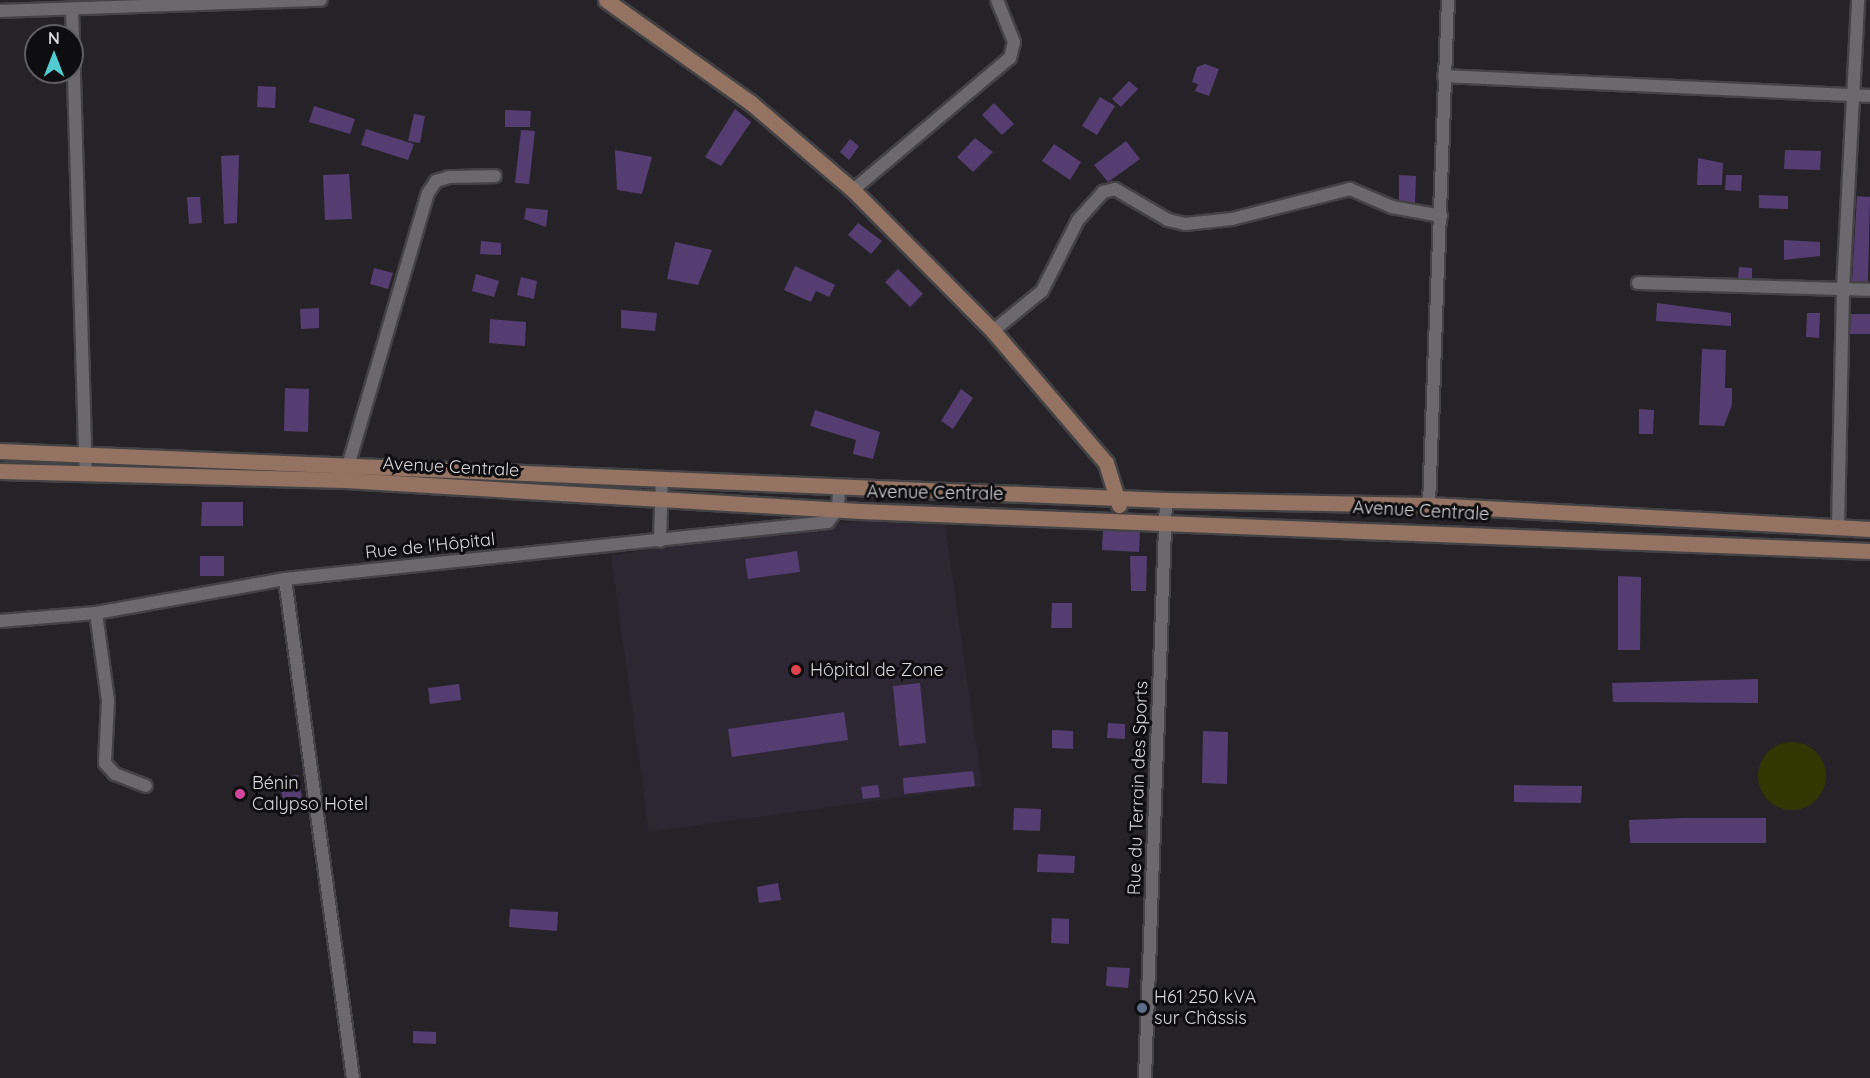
<!DOCTYPE html>
<html>
<head>
<meta charset="utf-8">
<style>
  body { margin:0 }
  #map { position:relative; width:1870px; height:1078px; overflow:hidden; background:#252328; font-family:Quicksand,sans-serif }
  div>[style] { position:absolute }
  .built>* { inset:0; background:#2c2732 }
  .green>* { inset:0; background:#323601 }
  .round { border-radius:50% }
  .building>* { inset:0; background:#563d71 }
  .roads { filter:drop-shadow(2px 0 #434245) drop-shadow(-2px 0 #434245) drop-shadow(0 2px #434245) drop-shadow(0 -2px #434245) }
  .street>* { height:12px; margin:-6px; padding:0 6px; transform-origin:6px; border-radius:6px; background:#6b696e }
  .secondary>* { height:15px; margin:-7.5px; padding:0 7.5px; transform-origin:7.5px; border-radius:7.5px; background:#957362 }
  .dots>* { width:16px; height:16px; translate:-50% -50%; box-sizing:border-box; border:3px solid #0e0d0f; border-radius:50% }
  span { translate:-50% -50%; white-space:nowrap; text-align:center; line-height:1.15; -webkit-text-stroke:6px #0e0d0f; paint-order:stroke }
  .street-label { font-size:18px; color:#d8d7da }
  .poi-label { font-size:18px; color:#d8d7da }
  .left { translate:0 -50%; text-align:left }
  .north { position:absolute; left:24px; top:24px; width:60px; height:60px; box-sizing:border-box; background:#0e0d0f; border:2px solid #5f5e60; border-radius:50%; rotate:0deg; font-size:16px; font-weight:700; line-height:24px; text-align:center; color:#d8d7da }
  .north::after { content:''; display:block; margin:auto; width:21px; height:27px; background:#52ccd0; clip-path:polygon(50% 0,100% 100%,50% 72%,0 100%) }
</style>
</head>
<body>
<div id="map">
  <div class="built">
    <i style="clip-path:polygon(943px 509px,982px 786px,649px 832px,611px 555px)"></i>
  </div>
  <div class="green">
    <i class="round" style="left:1758px;top:742px;width:68px;height:68px"></i>
  </div>
  <div class="building">
    <i style="clip-path:polygon(1205px 64px,1219px 69px,1209px 96px,1195px 91px,1198px 84px,1192px 82px,1197px 67px)"></i>
    <i style="clip-path:polygon(1129px 81px,1138px 89px,1121px 107px,1112px 99px)"></i>
    <i style="clip-path:polygon(258px 86px,276px 87px,275px 108px,257px 107px)"></i>
    <i style="clip-path:polygon(1100px 97px,1115px 106px,1097px 135px,1082px 126px)"></i>
    <i style="clip-path:polygon(994px 103px,1014px 124px,1002px 135px,982px 115px)"></i>
    <i style="clip-path:polygon(314px 106px,355px 119px,350px 134px,309px 122px)"></i>
    <i style="clip-path:polygon(735px 109px,751px 122px,721px 166px,705px 157px)"></i>
    <i style="clip-path:polygon(505px 110px,531px 111px,530px 127px,505px 127px)"></i>
    <i style="clip-path:polygon(414px 114px,425px 116px,420px 143px,408px 141px)"></i>
    <i style="clip-path:polygon(366px 129px,414px 144px,408px 160px,361px 145px)"></i>
    <i style="clip-path:polygon(521px 130px,535px 131px,529px 184px,515px 183px)"></i>
    <i style="clip-path:polygon(975px 138px,993px 152px,973px 172px,957px 157px)"></i>
    <i style="clip-path:polygon(850px 139px,859px 146px,849px 160px,840px 152px)"></i>
    <i style="clip-path:polygon(1126px 141px,1140px 159px,1108px 182px,1094px 165px)"></i>
    <i style="clip-path:polygon(1054px 144px,1081px 162px,1070px 180px,1042px 161px)"></i>
    <i style="clip-path:polygon(615px 150px,652px 157px,642px 194px,617px 190px)"></i>
    <i style="clip-path:polygon(1785px 150px,1821px 151px,1820px 170px,1784px 169px)"></i>
    <i style="clip-path:polygon(239px 155px,237px 223px,224px 224px,221px 156px)"></i>
    <i style="clip-path:polygon(1698px 158px,1723px 163px,1722px 185px,1697px 185px)"></i>
    <i style="clip-path:polygon(349px 174px,352px 219px,325px 220px,323px 175px)"></i>
    <i style="clip-path:polygon(1399px 175px,1416px 176px,1415px 203px,1399px 200px)"></i>
    <i style="clip-path:polygon(1726px 175px,1742px 175px,1741px 191px,1725px 190px)"></i>
    <i style="clip-path:polygon(1759px 195px,1788px 196px,1788px 209px,1759px 208px)"></i>
    <i style="clip-path:polygon(1857px 196px,1870px 197px,1868px 282px,1852px 281px)"></i>
    <i style="clip-path:polygon(187px 197px,200px 197px,202px 223px,189px 224px)"></i>
    <i style="clip-path:polygon(526px 208px,548px 210px,546px 227px,524px 219px)"></i>
    <i style="clip-path:polygon(858px 223px,882px 241px,871px 254px,848px 235px)"></i>
    <i style="clip-path:polygon(1784px 240px,1820px 242px,1820px 256px,1784px 260px)"></i>
    <i style="clip-path:polygon(481px 241px,501px 243px,501px 255px,480px 254px)"></i>
    <i style="clip-path:polygon(675px 242px,712px 250px,698px 285px,667px 279px)"></i>
    <i style="clip-path:polygon(795px 266px,835px 285px,829px 297px,816px 291px,811px 302px,784px 290px)"></i>
    <i style="clip-path:polygon(1739px 267px,1752px 268px,1752px 278px,1738px 278px)"></i>
    <i style="clip-path:polygon(374px 268px,393px 273px,388px 289px,370px 284px)"></i>
    <i style="clip-path:polygon(898px 269px,923px 294px,910px 307px,885px 282px)"></i>
    <i style="clip-path:polygon(476px 274px,499px 281px,494px 297px,472px 291px)"></i>
    <i style="clip-path:polygon(521px 277px,537px 281px,534px 299px,517px 295px)"></i>
    <i style="clip-path:polygon(1657px 303px,1731px 313px,1731px 326px,1656px 321px)"></i>
    <i style="clip-path:polygon(319px 308px,319px 328px,301px 329px,300px 309px)"></i>
    <i style="clip-path:polygon(621px 310px,657px 313px,655px 331px,621px 328px)"></i>
    <i style="clip-path:polygon(1807px 313px,1820px 313px,1819px 338px,1806px 337px)"></i>
    <i style="clip-path:polygon(1851px 314px,1870px 314px,1870px 334px,1850px 334px)"></i>
    <i style="clip-path:polygon(490px 319px,526px 322px,525px 346px,489px 343px)"></i>
    <i style="clip-path:polygon(1702px 349px,1726px 350px,1725px 388px,1732px 388px,1732px 405px,1724px 426px,1699px 425px)"></i>
    <i style="clip-path:polygon(285px 388px,309px 389px,308px 432px,284px 431px)"></i>
    <i style="clip-path:polygon(961px 389px,973px 398px,953px 429px,941px 421px)"></i>
    <i style="clip-path:polygon(1639px 409px,1654px 410px,1653px 434px,1639px 434px)"></i>
    <i style="clip-path:polygon(815px 410px,880px 432px,873px 459px,853px 454px,856px 440px,810px 426px)"></i>
    <i style="clip-path:polygon(202px 502px,243px 502px,243px 526px,201px 526px)"></i>
    <i style="clip-path:polygon(1103px 530px,1140px 532px,1139px 552px,1102px 550px)"></i>
    <i style="clip-path:polygon(797px 551px,800px 572px,748px 579px,745px 559px)"></i>
    <i style="clip-path:polygon(200px 556px,224px 556px,224px 576px,200px 576px)"></i>
    <i style="clip-path:polygon(1130px 556px,1147px 556px,1146px 591px,1131px 591px)"></i>
    <i style="clip-path:polygon(1618px 576px,1641px 577px,1640px 650px,1618px 650px)"></i>
    <i style="clip-path:polygon(1052px 603px,1072px 603px,1072px 628px,1051px 628px)"></i>
    <i style="clip-path:polygon(1758px 679px,1758px 703px,1613px 702px,1612px 683px)"></i>
    <i style="clip-path:polygon(920px 683px,926px 743px,899px 746px,893px 686px)"></i>
    <i style="clip-path:polygon(459px 684px,461px 700px,430px 704px,428px 688px)"></i>
    <i style="clip-path:polygon(844px 712px,848px 740px,732px 757px,728px 729px)"></i>
    <i style="clip-path:polygon(1108px 723px,1125px 724px,1125px 739px,1107px 738px)"></i>
    <i style="clip-path:polygon(1052px 730px,1073px 731px,1073px 749px,1052px 748px)"></i>
    <i style="clip-path:polygon(1203px 731px,1228px 732px,1227px 784px,1202px 783px)"></i>
    <i style="clip-path:polygon(973px 771px,975px 786px,904px 794px,903px 778px)"></i>
    <i style="clip-path:polygon(298px 775px,303px 804px,284px 807px,279px 778px)"></i>
    <i style="clip-path:polygon(878px 785px,880px 797px,863px 799px,861px 787px)"></i>
    <i style="clip-path:polygon(1514px 785px,1582px 786px,1581px 803px,1514px 802px)"></i>
    <i style="clip-path:polygon(1014px 808px,1041px 809px,1040px 831px,1013px 830px)"></i>
    <i style="clip-path:polygon(1684px 818px,1766px 818px,1766px 843px,1630px 843px,1629px 820px)"></i>
    <i style="clip-path:polygon(1038px 854px,1075px 856px,1074px 873px,1037px 872px)"></i>
    <i style="clip-path:polygon(778px 883px,781px 900px,759px 903px,757px 887px)"></i>
    <i style="clip-path:polygon(510px 909px,558px 912px,557px 931px,509px 927px)"></i>
    <i style="clip-path:polygon(1052px 918px,1069px 919px,1069px 944px,1051px 943px)"></i>
    <i style="clip-path:polygon(1107px 967px,1130px 968px,1128px 988px,1106px 986px)"></i>
    <i style="clip-path:polygon(413px 1031px,436px 1032px,436px 1044px,413px 1043px)"></i>
  </div>
  <div class="roads">
    <div class="street">
      <i style="left:72px;top:9px;width:464px;rotate:88.3deg"></i>
      <i style="left:0;top:11px;width:321px;rotate:-2deg"></i>
      <i style="left:1444px;top:76px;width:426px;rotate:2.7deg"></i>
      <i style="left:853px;top:190px;width:205px;rotate:-40.1deg"></i>
      <i style="left:1010px;top:58px;width:16px;rotate:-76deg"></i>
      <i style="left:1014px;top:42px;width:45px;rotate:-112deg"></i>
      <i style="left:1638px;top:283px;width:232px;rotate:1.7deg"></i>
      <i style="left:993px;top:331px;width:63px;rotate:-39.2deg"></i>
      <i style="left:1042px;top:291px;width:80px;rotate:-63.1deg"></i>
      <i style="left:1078px;top:220px;width:38px;rotate:-48deg"></i>
      <i style="left:1103px;top:192px;width:12px;rotate:-14deg"></i>
      <i style="left:1115px;top:189px;width:61px;rotate:30.3deg"></i>
      <i style="left:1168px;top:220px;width:17px;rotate:13deg"></i>
      <i style="left:1185px;top:224px;width:47px;rotate:-6.1deg"></i>
      <i style="left:1232px;top:219px;width:122px;rotate:-14.3deg"></i>
      <i style="left:1350px;top:189px;width:46px;rotate:23.2deg"></i>
      <i style="left:1392px;top:207px;width:50px;rotate:10.4deg"></i>
      <i style="left:346px;top:473px;width:292px;rotate:-73.7deg"></i>
      <i style="left:428px;top:193px;width:14px;rotate:-56deg"></i>
      <i style="left:436px;top:181px;width:14px;rotate:-17deg"></i>
      <i style="left:449px;top:177px;width:46px;rotate:-1.2deg"></i>
      <i style="left:1429px;top:505px;width:505px;rotate:-87.85deg"></i>
      <i style="left:1838px;top:528px;width:239px;rotate:-88.8deg"></i>
      <i style="left:1843px;top:289px;width:289px;rotate:-87deg"></i>
      <i style="left:660px;top:541px;width:62px;rotate:-88.2deg"></i>
      <i style="left:285px;top:579px;width:504px;rotate:82.24deg"></i>
      <i style="left:96px;top:613px;width:89px;rotate:82.2deg"></i>
      <i style="left:108px;top:701px;width:62px;rotate:92.8deg"></i>
      <i style="left:105px;top:763px;width:15px;rotate:48deg"></i>
      <i style="left:115px;top:774px;width:33px;rotate:21deg"></i>
      <i style="left:0;top:621px;width:96px;rotate:-4.8deg"></i>
      <i style="left:96px;top:613px;width:192px;rotate:-10.2deg"></i>
      <i style="left:285px;top:579px;width:546px;rotate:-5.99deg"></i>
      <i style="left:828px;top:522px;width:17px;rotate:-54deg"></i>
      <i style="left:838px;top:508px;width:21px;rotate:-87deg"></i>
      <i style="left:1145px;top:1078px;width:578px;rotate:-87.92deg"></i>
    </div>
    <div class="secondary">
      <i style="left:606px;top:0;width:178px;rotate:35.4deg"></i>
      <i style="left:751px;top:103px;width:134px;rotate:40.5deg"></i>
      <i style="left:853px;top:190px;width:199px;rotate:45.2deg"></i>
      <i style="left:993px;top:331px;width:174px;rotate:49.4deg"></i>
      <i style="left:1106px;top:463px;width:44px;rotate:72.8deg"></i>
      <i style="left:0;top:451px;width:1167px;rotate:2.41deg"></i>
      <i style="left:1166px;top:500px;width:263px;rotate:1.1deg"></i>
      <i style="left:1429px;top:505px;width:442px;rotate:3.1deg"></i>
      <i style="left:0;top:471px;width:345px;rotate:1.5deg"></i>
      <i style="left:345px;top:480px;width:516px;rotate:3.44deg"></i>
      <i style="left:860px;top:511px;width:1011px;rotate:2.27deg"></i>
    </div>
  </div>
  <div class="dots">
    <i style="left:796px;top:670px;background:#e0444e"></i>
    <i style="left:240px;top:794px;background:#d1479c"></i>
    <i style="left:1142px;top:1008px;background:#5c6f8a"></i>
  </div>
  <div class="street-label">
    <span style="left:451px;top:467px;rotate:3deg">Avenue Centrale</span>
    <span style="left:935px;top:493px;rotate:1deg">Avenue Centrale</span>
    <span style="left:1421px;top:511px;rotate:3deg">Avenue Centrale</span>
    <span style="left:430px;top:546px;rotate:-6deg">Rue de l'Hôpital</span>
    <span style="left:1138px;top:788px;rotate:-88deg">Rue du Terrain des Sports</span>
  </div>
  <div class="poi-label">
    <span class="left" style="left:810px;top:670px">Hôpital de Zone</span>
    <span class="left" style="left:252px;top:794px">Bénin<br>Calypso Hotel</span>
    <span class="left" style="left:1154px;top:1008px">H61 250 kVA<br>sur Châssis</span>
  </div>
  <div class="north">N</div>
</div>
</body>
</html>
